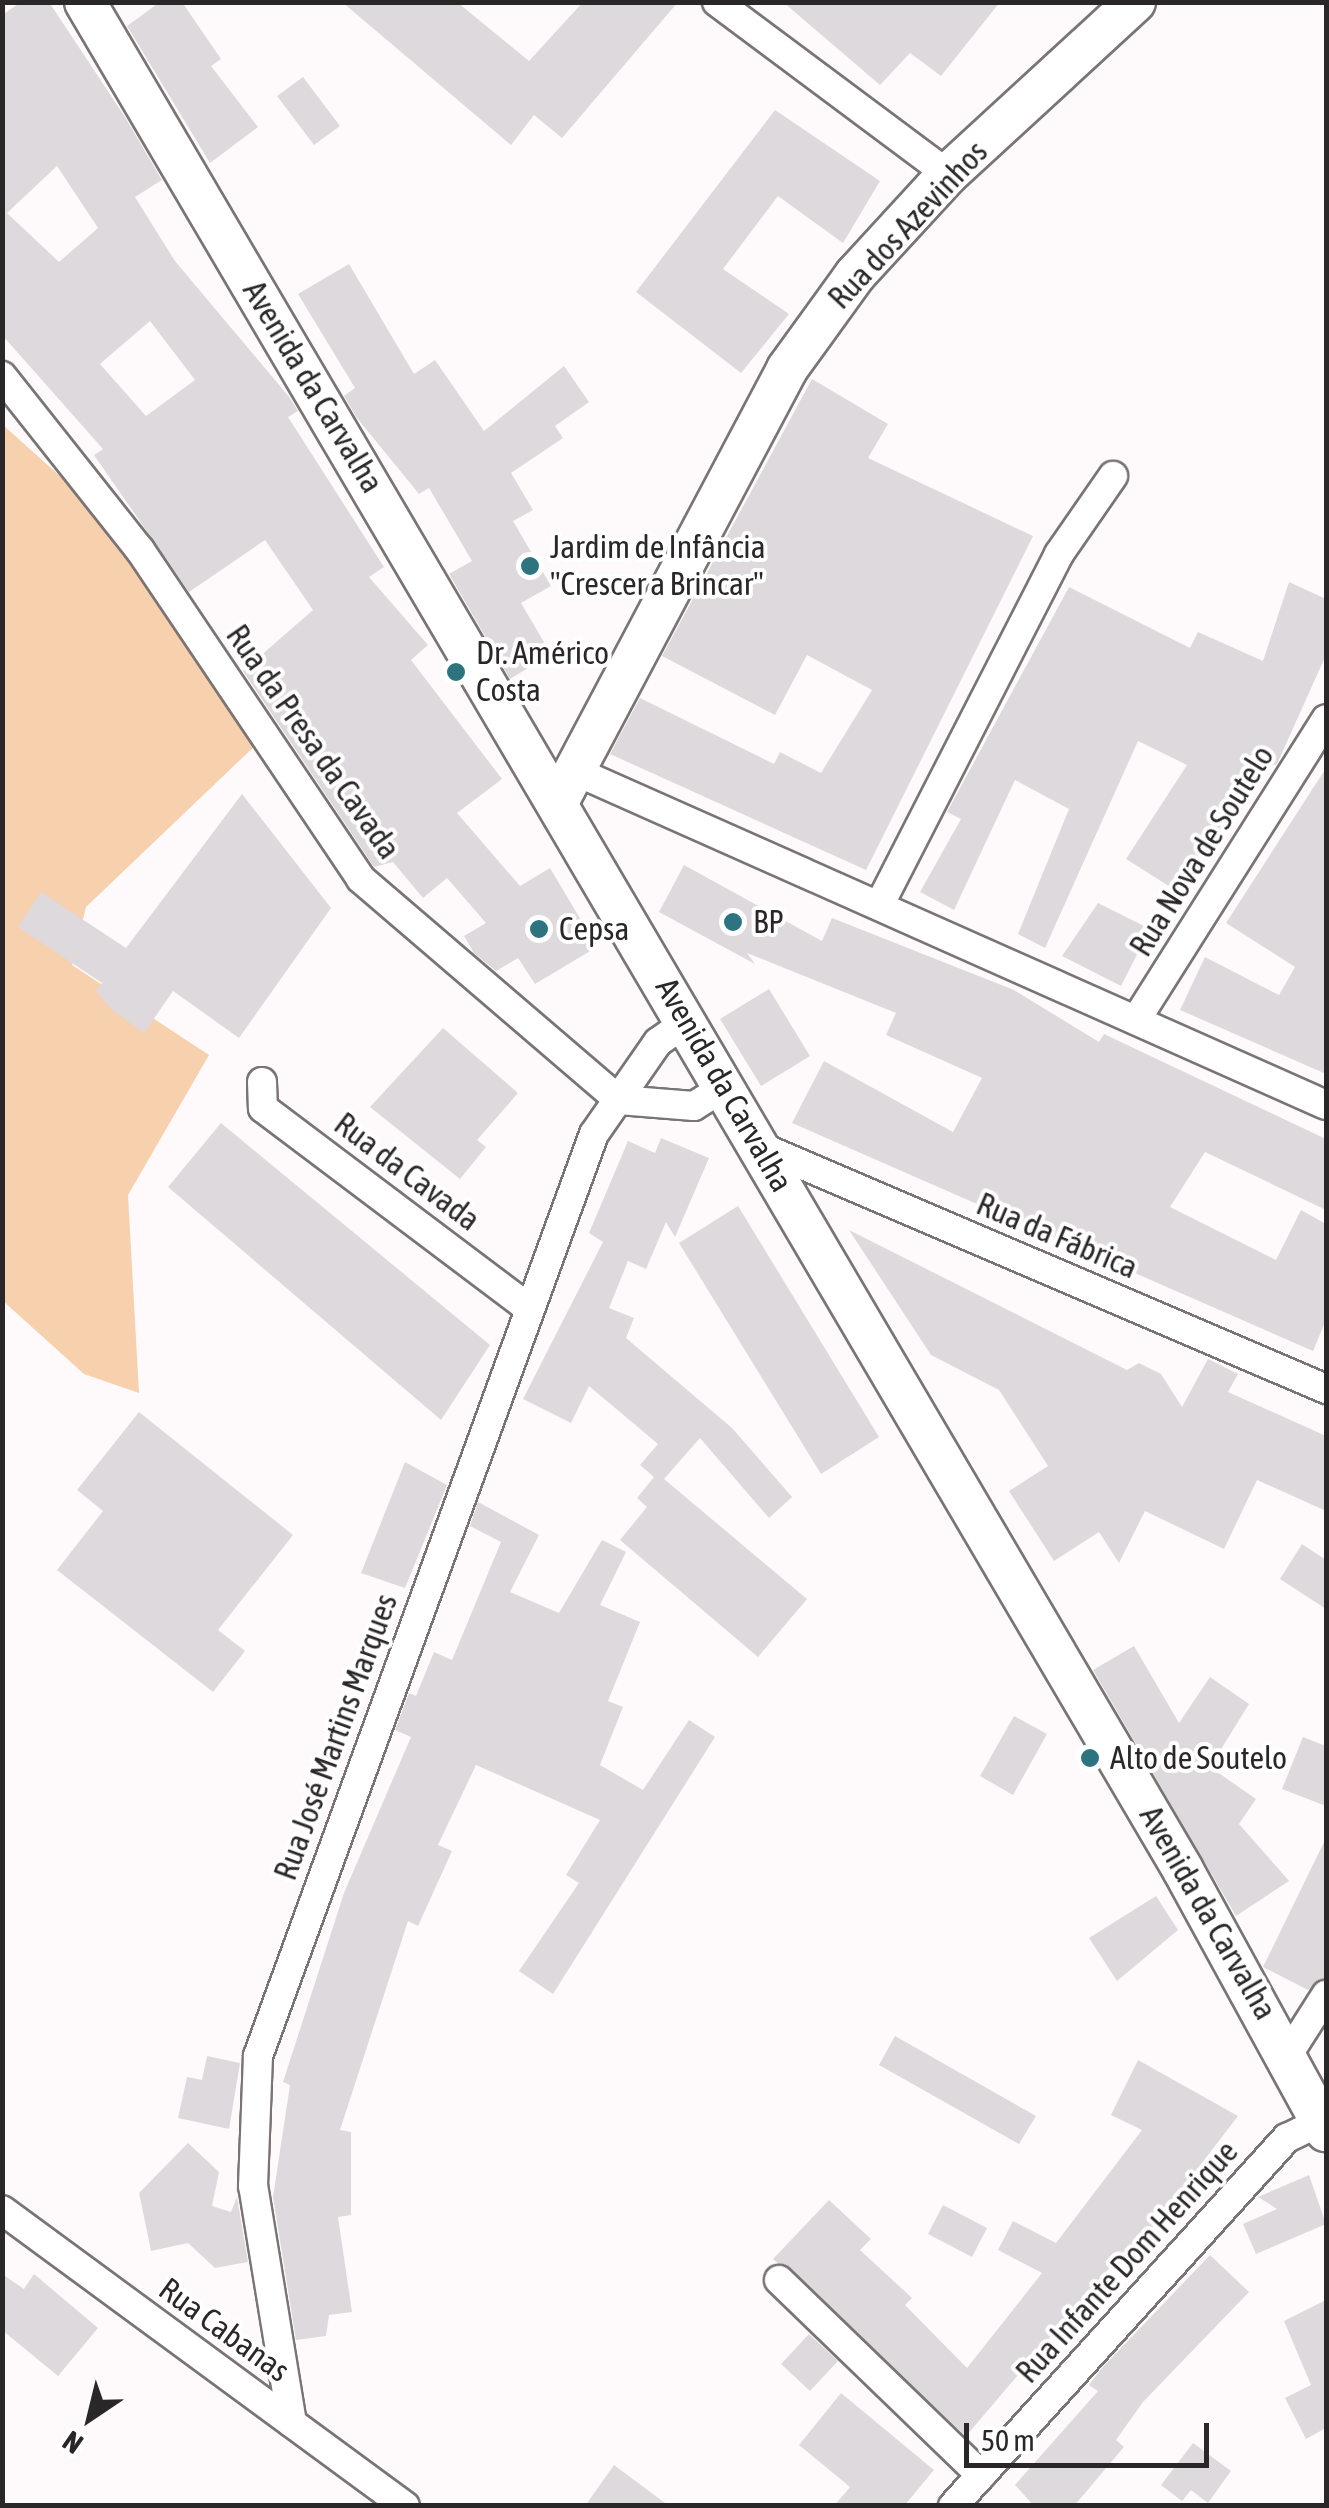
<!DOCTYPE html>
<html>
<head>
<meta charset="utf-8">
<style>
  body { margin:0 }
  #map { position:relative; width:1329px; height:2508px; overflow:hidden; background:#fefafb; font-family:"Asap Condensed",sans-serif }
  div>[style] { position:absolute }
  .green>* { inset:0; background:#f7d0ae }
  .building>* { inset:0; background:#ded9dd }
  .roads { filter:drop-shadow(2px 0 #7a7475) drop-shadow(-2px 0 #7a7475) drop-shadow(0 2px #7a7475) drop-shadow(0 -2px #7a7475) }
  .street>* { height:28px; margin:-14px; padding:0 14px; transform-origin:14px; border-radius:14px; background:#fff }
  .secondary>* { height:40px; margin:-20px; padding:0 20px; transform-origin:20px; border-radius:20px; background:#fff }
  .dots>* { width:28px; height:28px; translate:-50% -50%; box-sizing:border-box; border:5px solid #fff; border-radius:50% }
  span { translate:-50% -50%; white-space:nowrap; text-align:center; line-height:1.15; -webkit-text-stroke:8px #fff; paint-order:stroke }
  .street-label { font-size:32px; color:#2a2728 }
  .poi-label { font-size:32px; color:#2a2728 }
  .left { translate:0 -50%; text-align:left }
  .frame { position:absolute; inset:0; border:5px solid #2a2728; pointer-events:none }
  .north { position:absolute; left:40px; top:2368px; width:100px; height:100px; -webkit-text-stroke:8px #fff; paint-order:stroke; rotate:215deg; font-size:28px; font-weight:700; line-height:40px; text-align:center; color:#2a2728 }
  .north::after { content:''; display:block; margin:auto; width:35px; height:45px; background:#2a2728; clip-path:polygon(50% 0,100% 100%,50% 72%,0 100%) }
  .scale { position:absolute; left:964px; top:2423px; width:245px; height:45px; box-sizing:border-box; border:5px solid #2a2728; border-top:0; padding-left:12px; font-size:30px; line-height:35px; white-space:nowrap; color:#2a2728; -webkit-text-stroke:8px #fff; paint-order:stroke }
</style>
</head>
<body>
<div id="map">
  <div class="green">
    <i style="clip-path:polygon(3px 425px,100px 512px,261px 740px,86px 907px,72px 965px,209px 1055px,128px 1195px,139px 1393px,84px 1374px,3px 1301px)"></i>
  </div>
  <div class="building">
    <i style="clip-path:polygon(evenodd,21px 2px,49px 2px,125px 117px,162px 180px,135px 197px,175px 261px,290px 398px,298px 411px,288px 417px,384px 567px,369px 577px,428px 645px,411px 660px,502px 779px,457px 813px,520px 886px,550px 868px,597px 947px,535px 984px,518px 958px,496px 971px,474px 953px,464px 936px,486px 923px,447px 878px,423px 898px,393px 862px,374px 867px,243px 671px,313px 610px,265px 540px,189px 592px,94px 455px,103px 449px,2px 335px,2px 15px,21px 2px,57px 166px,98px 228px,59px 262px,7px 213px,57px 166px,21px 2px,150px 321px,195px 380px,146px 416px,100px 364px,150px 321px)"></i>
    <i style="clip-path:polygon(160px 2px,182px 2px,221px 59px,211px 66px,258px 127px,210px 163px,127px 26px)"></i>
    <i style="clip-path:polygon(342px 2px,457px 2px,529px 61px,583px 2px,678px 2px,562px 138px,534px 115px,511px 145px)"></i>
    <i style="clip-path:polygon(783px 2px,1000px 2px,941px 76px,910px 53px,880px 85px)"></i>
    <i style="clip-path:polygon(303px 77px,340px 126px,314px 145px,277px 96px)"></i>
    <i style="clip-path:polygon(775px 110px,880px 181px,843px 243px,778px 196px,723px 269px,789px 314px,741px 373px,636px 292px)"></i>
    <i style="clip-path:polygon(349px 264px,414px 374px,435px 360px,484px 431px,564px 366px,589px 402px,555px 426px,563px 438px,511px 473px,533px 510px,513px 521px,551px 586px,521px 603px,551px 654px,510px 679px,449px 574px,472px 561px,429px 488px,419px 494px,357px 418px,344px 396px,355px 388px,298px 294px)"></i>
    <i style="clip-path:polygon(812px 379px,888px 424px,868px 458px,1033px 536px,866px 870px,610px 754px,640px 698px,774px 764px,780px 752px,821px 773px,872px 690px,807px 655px,775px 715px,662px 656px)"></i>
    <i style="clip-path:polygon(1289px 582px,1326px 599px,1326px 655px,1277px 764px,1266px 767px,1183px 895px,1126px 859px,1187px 765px,1138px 741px,1045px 948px,1018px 934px,1069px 809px,1015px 780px,954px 910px,920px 892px,961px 819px,947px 812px,1069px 587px,1190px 648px,1198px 632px,1263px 661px)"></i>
    <i style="clip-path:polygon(1326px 768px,1326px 1074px,1180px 1010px,1205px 957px,1279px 995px,1295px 967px,1226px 923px)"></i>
    <i style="clip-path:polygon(242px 794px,331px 908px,239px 1038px,173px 991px,144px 1033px,112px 1010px,96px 991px,102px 983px,18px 927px,41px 892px,126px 948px)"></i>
    <i style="clip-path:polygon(684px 865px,822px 941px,832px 918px,1014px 990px,1099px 1042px,1104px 1034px,1326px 1139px,1326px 1210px,1205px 1152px,1170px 1207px,1276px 1260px,1301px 1210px,1326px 1224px,1326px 1320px,1313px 1351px,792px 1123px,824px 1061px,953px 1132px,982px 1078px,886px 1035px,896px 1013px,747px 953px,755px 964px,659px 912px)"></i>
    <i style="clip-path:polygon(1098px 903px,1150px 929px,1121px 986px,1062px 956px)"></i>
    <i style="clip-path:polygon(769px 989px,810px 1056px,761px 1086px,720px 1019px)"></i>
    <i style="clip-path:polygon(443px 1028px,518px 1093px,477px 1140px,486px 1147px,460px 1179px,370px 1107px)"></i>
    <i style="clip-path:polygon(221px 1123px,490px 1345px,441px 1420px,168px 1187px)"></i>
    <i style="clip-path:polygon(661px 1138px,709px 1158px,675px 1237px,666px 1222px,646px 1269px,628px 1261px,609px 1308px,634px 1318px,626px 1338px,732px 1428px,792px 1497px,769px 1518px,700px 1438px,664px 1479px,807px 1599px,758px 1657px,620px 1540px,647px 1507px,637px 1498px,654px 1477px,640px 1465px,658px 1444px,589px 1386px,571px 1423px,523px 1399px,603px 1242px,589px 1233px,628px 1141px,655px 1153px)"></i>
    <i style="clip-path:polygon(738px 1206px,879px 1437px,821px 1474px,679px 1243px)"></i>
    <i style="clip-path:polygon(849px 1230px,1127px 1370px,1139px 1363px,1161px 1374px,1182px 1407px,1208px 1359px,1238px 1374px,1228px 1392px,1326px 1436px,1326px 1511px,1257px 1480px,1224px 1549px,1145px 1511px,1119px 1563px,1099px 1532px,1054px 1561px,1009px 1491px,1048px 1466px,999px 1390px,931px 1355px)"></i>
    <i style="clip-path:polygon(139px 1412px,293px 1535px,218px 1630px,245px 1651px,213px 1692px,57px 1570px,103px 1511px,77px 1490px)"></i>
    <i style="clip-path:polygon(405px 1462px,447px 1485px,405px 1588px,361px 1573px)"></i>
    <i style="clip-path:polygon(478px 1502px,539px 1535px,510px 1592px,559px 1613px,602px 1540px,626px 1552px,600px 1605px,640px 1622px,608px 1701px,623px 1707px,600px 1765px,643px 1790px,689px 1720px,715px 1737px,553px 1994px,519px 1971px,579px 1883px,566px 1875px,600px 1820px,476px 1765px,438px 1845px,452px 1851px,418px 1926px,408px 1921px,340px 2130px,351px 2132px,351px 2215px,338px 2217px,352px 2312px,329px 2315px,326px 2336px,296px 2340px,273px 2197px,290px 2085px,283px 2082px,344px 1893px,411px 1737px,395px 1730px,409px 1693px,416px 1696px,434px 1652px,452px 1660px,501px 1542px,470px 1526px)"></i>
    <i style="clip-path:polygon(1302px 1544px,1326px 1560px,1326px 1609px,1280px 1579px)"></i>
    <i style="clip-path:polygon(1134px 1646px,1179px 1723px,1210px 1677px,1249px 1704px,1210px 1767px,1256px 1799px,1239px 1824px,1289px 1881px,1236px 1916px,1093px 1670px)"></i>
    <i style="clip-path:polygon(1014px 1716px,1047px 1734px,1013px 1795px,980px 1776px)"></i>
    <i style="clip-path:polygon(1303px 1737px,1326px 1746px,1326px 1806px,1282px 1789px)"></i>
    <i style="clip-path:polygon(1326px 1838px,1326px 1978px,1308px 1990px,1263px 1967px)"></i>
    <i style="clip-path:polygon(1156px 1896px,1178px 1930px,1117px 1981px,1089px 1938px)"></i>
    <i style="clip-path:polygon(895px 2036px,1036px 2116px,1019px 2144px,879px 2065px)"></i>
    <i style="clip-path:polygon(207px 2056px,240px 2063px,229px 2129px,178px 2118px,187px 2077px,202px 2080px)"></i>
    <i style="clip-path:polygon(1138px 2060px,1238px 2116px,1118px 2272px,1110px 2267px,966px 2436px,773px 2259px,829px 2200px,871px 2239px,860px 2250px,912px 2298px,905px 2305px,967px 2368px,1042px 2273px,998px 2250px,1013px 2221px,1056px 2243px,1142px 2130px,1111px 2115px)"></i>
    <i style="clip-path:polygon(188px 2143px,219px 2172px,212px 2206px,231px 2212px,237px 2197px,248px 2262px,215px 2268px,188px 2243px,151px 2251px,139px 2193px)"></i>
    <i style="clip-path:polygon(1309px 2175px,1326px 2224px,1256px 2254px,1243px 2224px,1277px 2209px,1258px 2197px)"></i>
    <i style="clip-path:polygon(943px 2205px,987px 2228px,972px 2257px,928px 2234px)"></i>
    <i style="clip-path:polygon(1210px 2255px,1249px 2292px,1143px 2402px,1116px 2440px,1124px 2447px,1074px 2506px,1034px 2506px,1015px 2485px,1098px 2391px,1089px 2385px,1101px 2369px)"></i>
    <i style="clip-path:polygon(2px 2274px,24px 2289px,34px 2274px,98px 2328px,58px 2376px,2px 2330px)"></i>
    <i style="clip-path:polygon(1326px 2300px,1326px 2428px,1306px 2439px,1285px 2398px,1311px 2385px,1284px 2321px)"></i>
    <i style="clip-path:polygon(809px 2334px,838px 2361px,810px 2391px,781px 2364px)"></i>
    <i style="clip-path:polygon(841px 2393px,934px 2470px,904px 2506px,834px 2506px,850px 2487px,799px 2445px)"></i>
    <i style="clip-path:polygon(1193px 2443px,1231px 2471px,1208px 2503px,1191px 2490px,1182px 2501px,1161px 2485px)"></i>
    <i style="clip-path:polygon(614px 2465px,669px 2506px,585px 2506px)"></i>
  </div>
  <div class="roads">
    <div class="street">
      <i style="left:717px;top:2px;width:288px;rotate:36.7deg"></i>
      <i style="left:2px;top:376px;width:222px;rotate:51.6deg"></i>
      <i style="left:140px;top:550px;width:396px;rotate:56.1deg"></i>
      <i style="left:361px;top:879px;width:340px;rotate:40.6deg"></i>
      <i style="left:619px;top:1100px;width:75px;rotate:4.6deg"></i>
      <i style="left:694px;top:1106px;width:36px;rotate:-32deg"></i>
      <i style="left:575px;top:771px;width:822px;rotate:23.98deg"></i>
      <i style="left:880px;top:904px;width:393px;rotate:-62.9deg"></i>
      <i style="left:1059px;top:554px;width:95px;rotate:-55.3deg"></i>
      <i style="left:1136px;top:1020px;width:356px;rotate:-57.7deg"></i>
      <i style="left:262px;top:1082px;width:26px;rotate:88deg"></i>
      <i style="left:263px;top:1108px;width:332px;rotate:37deg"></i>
      <i style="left:761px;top:1147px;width:615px;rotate:23.19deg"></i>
      <i style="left:1289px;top:2053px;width:69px;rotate:-57.5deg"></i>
      <i style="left:2px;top:2210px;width:500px;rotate:36.3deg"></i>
      <i style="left:779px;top:2280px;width:281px;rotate:44deg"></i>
      <i style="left:292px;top:2423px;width:240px;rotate:-99.3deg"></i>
      <i style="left:253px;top:2186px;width:130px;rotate:-87.8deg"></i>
      <i style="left:258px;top:2056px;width:981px;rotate:-69.98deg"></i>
      <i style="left:594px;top:1134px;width:112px;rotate:-55.2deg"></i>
      <i style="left:658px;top:1042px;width:35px;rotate:-35deg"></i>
      <i style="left:953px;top:2506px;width:497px;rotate:-47.8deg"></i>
      <i style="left:1287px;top:2138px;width:39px;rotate:-26deg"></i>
    </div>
    <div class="secondary">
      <i style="left:85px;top:2px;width:2167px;rotate:59.55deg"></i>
      <i style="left:1183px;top:1870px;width:298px;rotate:61.3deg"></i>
      <i style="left:558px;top:802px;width:490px;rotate:-62.1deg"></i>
      <i style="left:787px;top:369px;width:116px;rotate:-54.1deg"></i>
      <i style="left:855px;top:275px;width:137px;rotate:-47.4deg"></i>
      <i style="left:948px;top:174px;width:254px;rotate:-42.6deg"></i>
    </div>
  </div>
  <div class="dots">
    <i style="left:530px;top:566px;background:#2d7480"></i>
    <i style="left:456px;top:672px;background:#2d7480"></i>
    <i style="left:733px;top:922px;background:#2d7480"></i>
    <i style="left:539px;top:929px;background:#2d7480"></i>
    <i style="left:1090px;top:1758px;background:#2d7480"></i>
  </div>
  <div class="street-label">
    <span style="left:908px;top:225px;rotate:-47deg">Rua dos Azevinhos</span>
    <span style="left:313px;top:387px;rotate:59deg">Avenida da Carvalha</span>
    <span style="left:313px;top:742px;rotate:55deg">Rua da Presa da Cavada</span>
    <span style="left:1202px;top:851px;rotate:-58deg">Rua Nova de Soutelo</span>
    <span style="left:724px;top:1085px;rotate:60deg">Avenida da Carvalha</span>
    <span style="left:407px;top:1172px;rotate:37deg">Rua da Cavada</span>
    <span style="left:1057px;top:1236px;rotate:23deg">Rua da Fábrica</span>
    <span style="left:336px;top:1737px;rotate:-70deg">Rua José Martins Marques</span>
    <span style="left:1208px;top:1913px;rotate:60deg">Avenida da Carvalha</span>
    <span style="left:1127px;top:2262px;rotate:-48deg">Rua Infante Dom Henrique</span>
    <span style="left:224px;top:2330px;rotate:36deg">Rua Cabanas</span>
  </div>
  <div class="poi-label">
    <span class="left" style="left:550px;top:566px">Jardim de Infância<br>"Crescer a Brincar"</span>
    <span class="left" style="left:476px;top:672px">Dr. Américo<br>Costa</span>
    <span class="left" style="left:753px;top:922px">BP</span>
    <span class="left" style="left:559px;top:929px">Cepsa</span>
    <span class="left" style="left:1110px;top:1758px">Alto de Soutelo</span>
  </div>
  <div class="frame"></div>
  <div class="north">N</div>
  <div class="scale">50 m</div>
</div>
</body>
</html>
